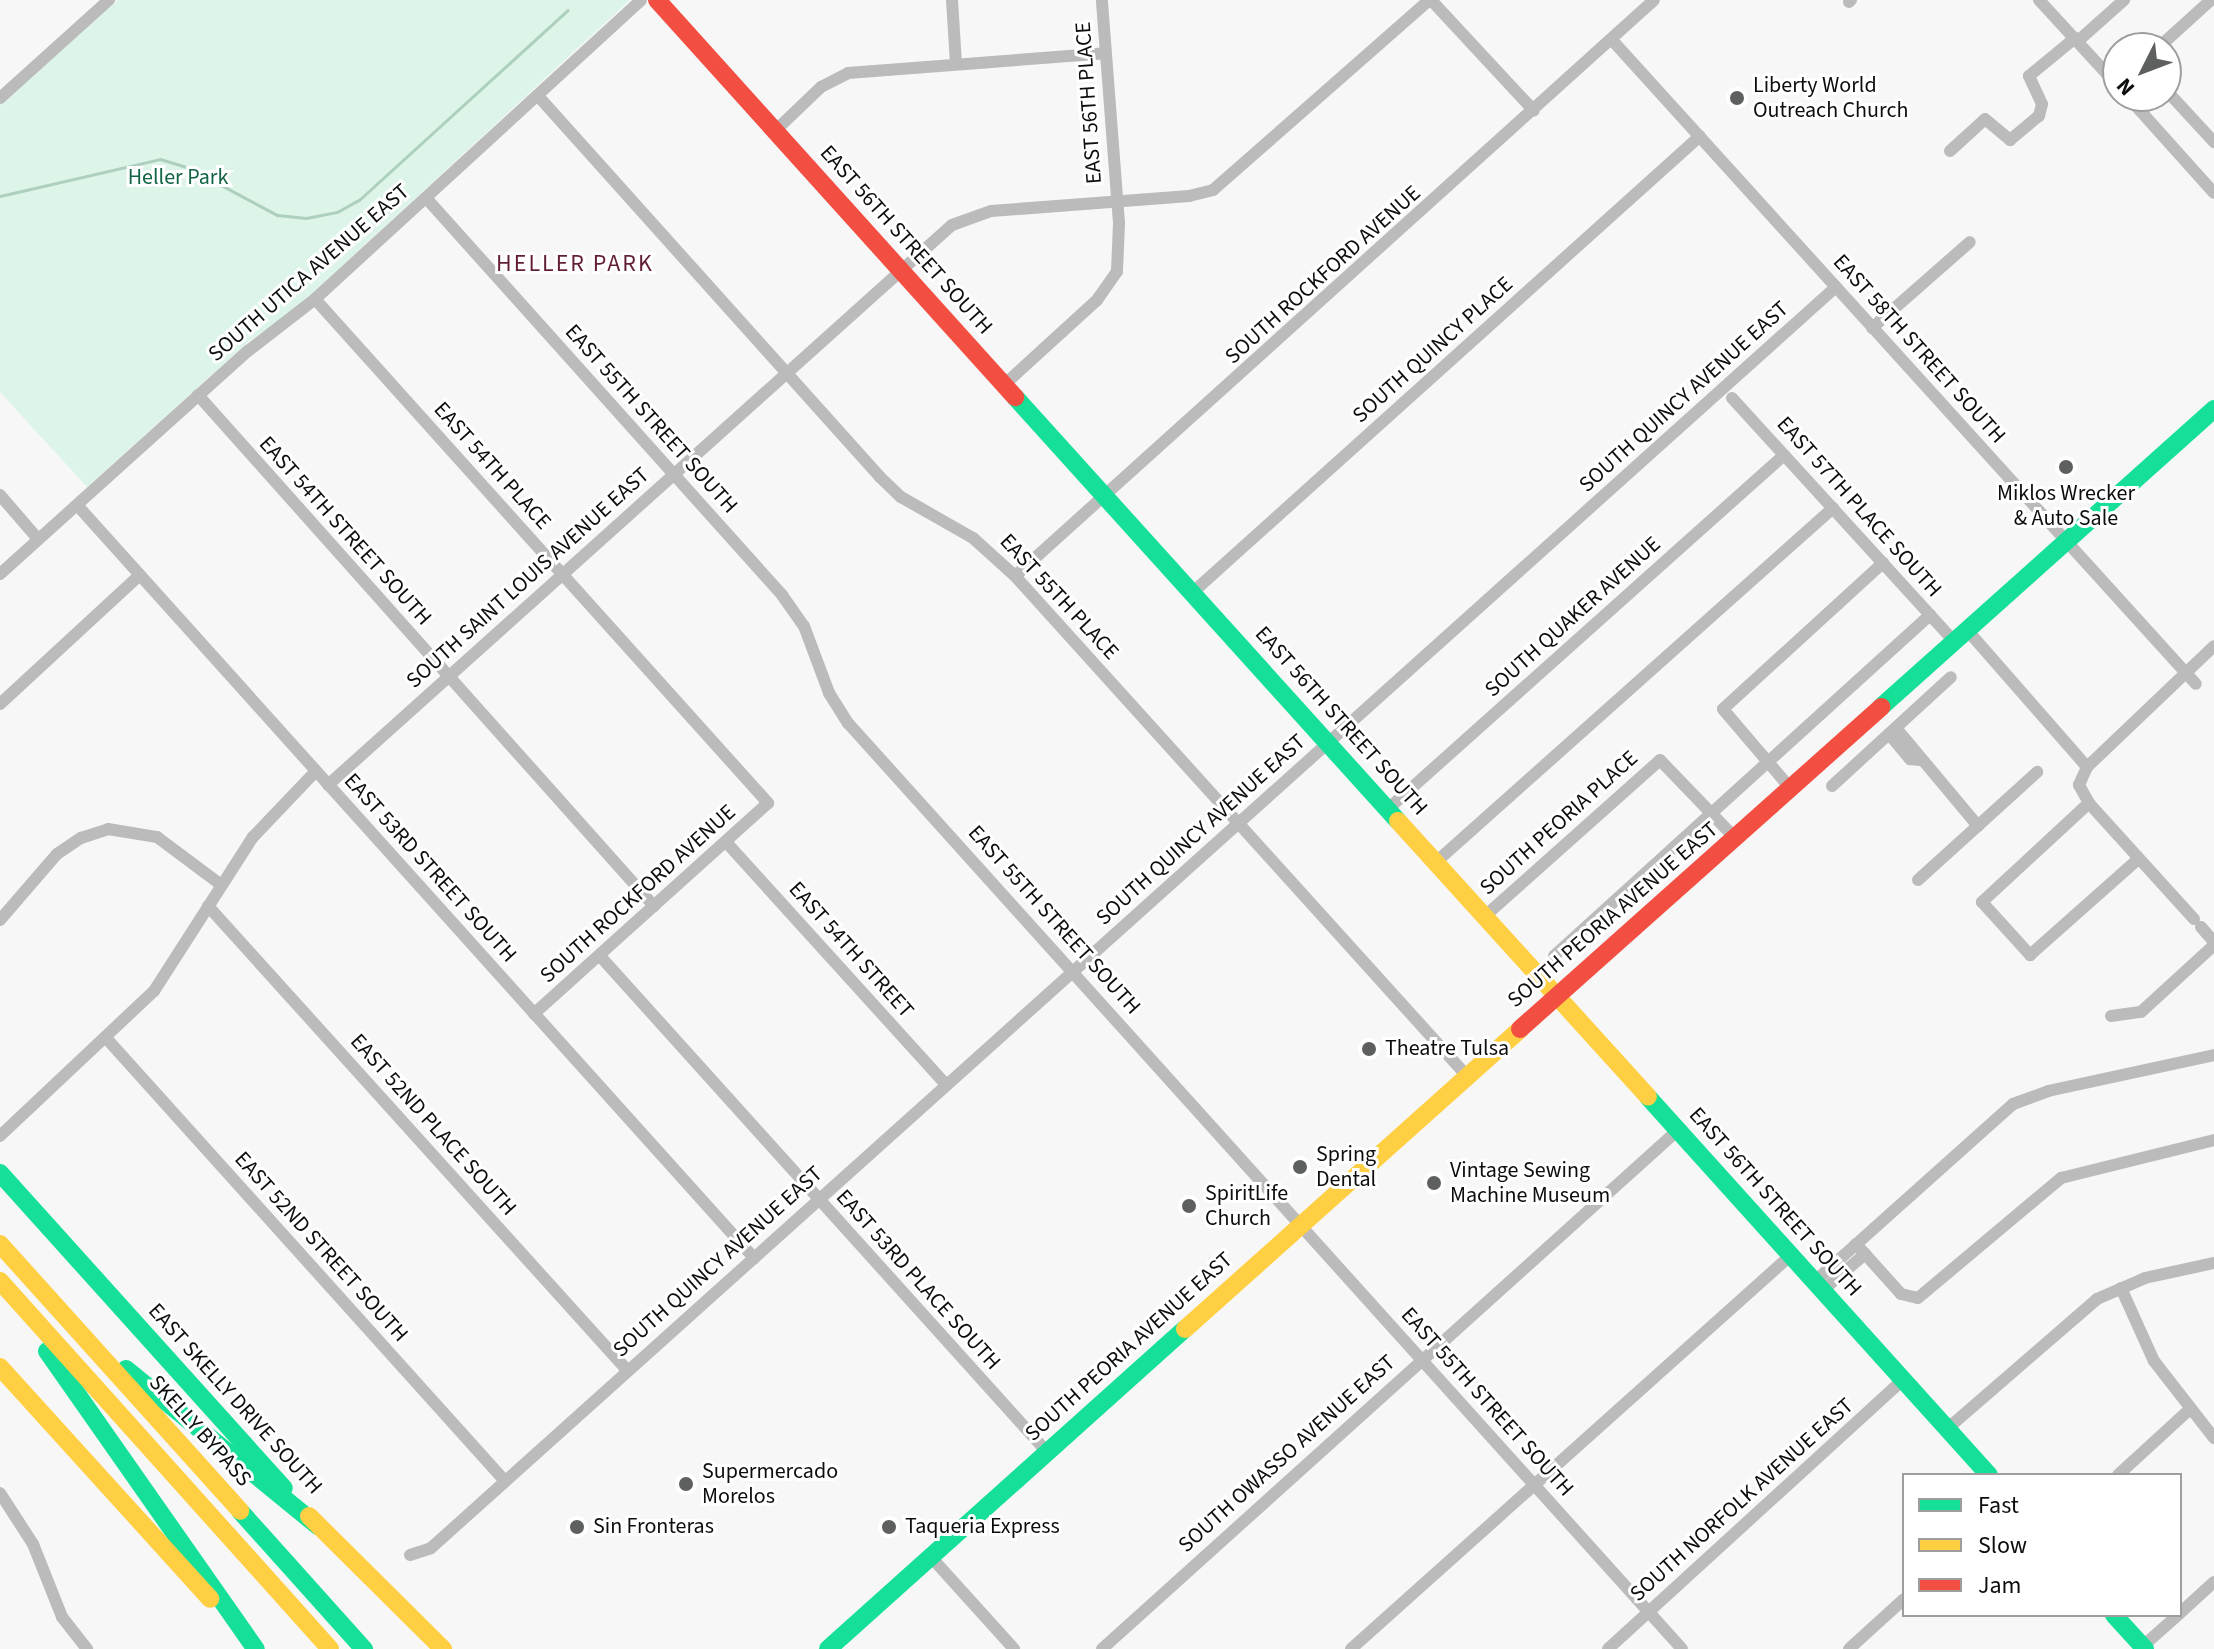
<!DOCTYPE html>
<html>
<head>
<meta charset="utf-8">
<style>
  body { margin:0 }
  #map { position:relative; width:2214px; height:1649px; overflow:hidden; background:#f6f7f6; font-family:"Source Sans 3",sans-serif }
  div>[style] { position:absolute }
  .green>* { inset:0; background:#ddf5e8 }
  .stream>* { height:3px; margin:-1.5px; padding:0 1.5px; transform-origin:1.5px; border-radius:1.5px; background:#adcfbd }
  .street>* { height:12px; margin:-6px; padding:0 6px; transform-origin:6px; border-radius:6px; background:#babbba }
  .fast>* { height:18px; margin:-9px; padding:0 9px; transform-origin:9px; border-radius:9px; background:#16e098 }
  .slow>* { height:18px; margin:-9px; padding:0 9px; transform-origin:9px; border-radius:9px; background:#ffcf43 }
  .jam>* { height:18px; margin:-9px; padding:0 9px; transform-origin:9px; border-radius:9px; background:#f24e42 }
  .dots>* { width:22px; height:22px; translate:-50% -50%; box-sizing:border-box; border:4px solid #fff; border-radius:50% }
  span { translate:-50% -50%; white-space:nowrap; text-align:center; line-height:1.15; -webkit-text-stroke:6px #fff; paint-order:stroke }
  .poi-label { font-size:22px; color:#0c0d0d }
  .left { translate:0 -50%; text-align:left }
  .street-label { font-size:22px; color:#0c0d0d }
  .park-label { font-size:22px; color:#116544 }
  .neighbourhood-label { font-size:24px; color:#621e36; letter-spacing:2px }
  .legend { position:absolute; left:1902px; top:1473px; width:280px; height:144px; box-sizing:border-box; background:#fff; border:2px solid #9e9e9e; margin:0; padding:10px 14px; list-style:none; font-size:24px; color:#0c0d0d }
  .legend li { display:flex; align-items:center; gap:16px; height:40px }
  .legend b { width:40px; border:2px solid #9e9e9e }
  .north { position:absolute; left:2102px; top:32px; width:80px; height:80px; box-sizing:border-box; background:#fff; border:2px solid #9e9e9e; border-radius:50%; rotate:228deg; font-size:22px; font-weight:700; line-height:32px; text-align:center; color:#0c0d0d }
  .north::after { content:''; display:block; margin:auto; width:28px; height:36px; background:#5e5f5f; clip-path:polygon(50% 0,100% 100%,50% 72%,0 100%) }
</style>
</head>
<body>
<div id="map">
  <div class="green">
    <i style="clip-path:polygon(118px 0,630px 0,293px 311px,249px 341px,87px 487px,0 392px,0 105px)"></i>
  </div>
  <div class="stream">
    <i style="left:0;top:196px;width:164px;rotate:-13deg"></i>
    <i style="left:160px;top:159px;width:30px;rotate:17deg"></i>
    <i style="left:189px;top:168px;width:100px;rotate:28.1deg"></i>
    <i style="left:277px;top:215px;width:29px;rotate:6deg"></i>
    <i style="left:306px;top:218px;width:32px;rotate:-11deg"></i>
    <i style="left:337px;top:212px;width:25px;rotate:-29deg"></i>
    <i style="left:359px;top:200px;width:282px;rotate:-42.3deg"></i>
  </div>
  <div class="street">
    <i style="left:952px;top:0;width:64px;rotate:86.4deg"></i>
    <i style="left:1431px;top:0;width:151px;rotate:47.1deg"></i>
    <i style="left:2039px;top:0;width:117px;rotate:47.4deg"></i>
    <i style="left:1849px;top:2px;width:3px;rotate:-45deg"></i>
    <i style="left:1612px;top:40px;width:869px;rotate:47.8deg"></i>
    <i style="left:2078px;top:41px;width:62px;rotate:-41.7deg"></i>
    <i style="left:2158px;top:48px;width:72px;rotate:-42.2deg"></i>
    <i style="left:2166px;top:90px;width:71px;rotate:47.3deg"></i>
    <i style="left:2127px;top:96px;width:130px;rotate:48.1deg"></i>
    <i style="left:539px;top:97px;width:511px;rotate:48.1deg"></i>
    <i style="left:880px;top:477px;width:29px;rotate:44deg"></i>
    <i style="left:901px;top:497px;width:83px;rotate:29.7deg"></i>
    <i style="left:973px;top:538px;width:57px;rotate:42.1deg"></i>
    <i style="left:1015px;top:576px;width:674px;rotate:47.89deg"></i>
    <i style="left:0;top:98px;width:147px;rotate:-42deg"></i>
    <i style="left:775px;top:131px;width:64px;rotate:-43.7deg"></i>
    <i style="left:821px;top:87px;width:30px;rotate:-27deg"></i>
    <i style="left:848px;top:73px;width:258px;rotate:-4.4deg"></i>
    <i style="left:1950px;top:151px;width:47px;rotate:-42.4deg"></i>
    <i style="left:1985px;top:119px;width:33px;rotate:40deg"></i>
    <i style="left:2010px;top:140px;width:38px;rotate:-40deg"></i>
    <i style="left:2039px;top:116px;width:12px;rotate:-76deg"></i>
    <i style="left:2042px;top:104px;width:31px;rotate:-115deg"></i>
    <i style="left:2029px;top:76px;width:60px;rotate:-39.6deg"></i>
    <i style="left:427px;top:199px;width:532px;rotate:48.12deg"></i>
    <i style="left:782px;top:595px;width:38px;rotate:55deg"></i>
    <i style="left:804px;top:626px;width:72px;rotate:69.5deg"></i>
    <i style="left:829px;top:693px;width:36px;rotate:58deg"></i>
    <i style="left:848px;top:723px;width:1246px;rotate:47.99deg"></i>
    <i style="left:315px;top:299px;width:678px;rotate:48.05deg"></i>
    <i style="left:768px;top:803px;width:315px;rotate:138deg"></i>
    <i style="left:1872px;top:328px;width:130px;rotate:-41.3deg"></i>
    <i style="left:1005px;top:384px;width:125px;rotate:-42.4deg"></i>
    <i style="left:1097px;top:300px;width:35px;rotate:-55deg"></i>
    <i style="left:1117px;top:271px;width:48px;rotate:-87.6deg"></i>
    <i style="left:1119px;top:223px;width:224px;rotate:-94.4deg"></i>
    <i style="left:198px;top:395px;width:685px;rotate:48.26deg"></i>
    <i style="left:1732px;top:398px;width:331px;rotate:47.6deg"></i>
    <i style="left:0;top:495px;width:58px;rotate:49.2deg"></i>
    <i style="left:77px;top:505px;width:1013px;rotate:48.04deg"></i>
    <i style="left:0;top:574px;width:334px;rotate:-42deg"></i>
    <i style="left:248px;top:351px;width:85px;rotate:-37.8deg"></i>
    <i style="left:315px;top:299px;width:442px;rotate:-42.5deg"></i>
    <i style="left:1015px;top:576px;width:860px;rotate:-42.03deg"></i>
    <i style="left:1192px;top:593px;width:683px;rotate:-41.97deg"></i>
    <i style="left:1968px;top:631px;width:181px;rotate:48.8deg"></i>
    <i style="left:0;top:704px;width:190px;rotate:-42.7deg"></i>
    <i style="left:1896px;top:728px;width:128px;rotate:50.1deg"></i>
    <i style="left:1889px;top:734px;width:33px;rotate:50deg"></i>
    <i style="left:1910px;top:759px;width:10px;rotate:6deg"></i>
    <i style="left:328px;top:785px;width:838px;rotate:-41.91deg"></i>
    <i style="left:952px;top:225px;width:41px;rotate:-19.7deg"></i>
    <i style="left:991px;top:211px;width:199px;rotate:-4.3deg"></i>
    <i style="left:1189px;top:196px;width:25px;rotate:-14deg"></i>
    <i style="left:1213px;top:190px;width:288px;rotate:-41.3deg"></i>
    <i style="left:1832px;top:786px;width:161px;rotate:-42.5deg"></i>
    <i style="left:1791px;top:789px;width:105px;rotate:-130.4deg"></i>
    <i style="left:1723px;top:709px;width:217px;rotate:-42.4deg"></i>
    <i style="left:2089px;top:803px;width:146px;rotate:137.2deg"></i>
    <i style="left:1982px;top:902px;width:72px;rotate:47.8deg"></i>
    <i style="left:2030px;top:955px;width:144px;rotate:-41.6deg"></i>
    <i style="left:1388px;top:809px;width:531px;rotate:-41.79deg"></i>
    <i style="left:726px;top:842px;width:328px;rotate:47.8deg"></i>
    <i style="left:1436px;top:862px;width:532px;rotate:-41.72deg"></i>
    <i style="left:1918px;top:880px;width:161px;rotate:-42.2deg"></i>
    <i style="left:208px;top:906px;width:625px;rotate:47.92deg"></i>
    <i style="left:1485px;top:916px;width:234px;rotate:-41.7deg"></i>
    <i style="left:1660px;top:760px;width:110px;rotate:46.1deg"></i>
    <i style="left:2194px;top:919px;width:156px;rotate:-132.2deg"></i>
    <i style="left:2089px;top:803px;width:21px;rotate:-119deg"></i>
    <i style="left:2079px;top:785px;width:20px;rotate:-66deg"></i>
    <i style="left:2087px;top:767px;width:175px;rotate:-43.6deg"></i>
    <i style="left:0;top:920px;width:87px;rotate:-49.2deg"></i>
    <i style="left:57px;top:854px;width:29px;rotate:-34deg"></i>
    <i style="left:81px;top:838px;width:28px;rotate:-18deg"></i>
    <i style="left:108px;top:829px;width:50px;rotate:9.3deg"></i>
    <i style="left:157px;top:837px;width:79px;rotate:36.7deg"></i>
    <i style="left:2201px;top:927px;width:20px;rotate:49deg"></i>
    <i style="left:600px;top:956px;width:668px;rotate:47.97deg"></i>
    <i style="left:1554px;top:956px;width:508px;rotate:-42.21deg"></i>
    <i style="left:2111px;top:1016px;width:30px;rotate:-8deg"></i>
    <i style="left:2141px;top:1012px;width:99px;rotate:-42.5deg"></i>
    <i style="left:107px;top:1039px;width:595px;rotate:48deg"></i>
    <i style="left:0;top:1136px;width:212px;rotate:-43.3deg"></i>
    <i style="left:154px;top:991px;width:183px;rotate:-57.3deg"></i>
    <i style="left:253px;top:837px;width:91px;rotate:-46.3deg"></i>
    <i style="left:1856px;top:1244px;width:67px;rotate:48deg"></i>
    <i style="left:1901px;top:1294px;width:17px;rotate:13deg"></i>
    <i style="left:1918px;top:1298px;width:187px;rotate:-40deg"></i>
    <i style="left:2061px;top:1178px;width:158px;rotate:-13.9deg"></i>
    <i style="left:1814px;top:1282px;width:267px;rotate:-41.8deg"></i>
    <i style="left:2013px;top:1104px;width:37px;rotate:-20deg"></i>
    <i style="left:2048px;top:1091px;width:170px;rotate:-12.2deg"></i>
    <i style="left:2121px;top:1288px;width:80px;rotate:65.7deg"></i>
    <i style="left:2154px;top:1361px;width:98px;rotate:52.1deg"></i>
    <i style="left:1822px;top:1291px;width:57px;rotate:-40.7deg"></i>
    <i style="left:1947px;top:1429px;width:198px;rotate:-40.9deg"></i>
    <i style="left:2097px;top:1299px;width:52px;rotate:-23.6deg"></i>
    <i style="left:2145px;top:1278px;width:71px;rotate:-12.3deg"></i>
    <i style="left:2118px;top:1475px;width:96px;rotate:-42.5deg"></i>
    <i style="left:0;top:1493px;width:61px;rotate:57.1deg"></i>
    <i style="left:33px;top:1544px;width:79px;rotate:68.3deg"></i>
    <i style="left:62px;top:1617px;width:41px;rotate:52deg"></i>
    <i style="left:410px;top:1555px;width:22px;rotate:-18deg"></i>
    <i style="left:431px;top:1548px;width:1888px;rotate:-41.91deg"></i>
    <i style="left:931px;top:1557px;width:124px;rotate:47.9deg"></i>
    <i style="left:2180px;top:1613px;width:46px;rotate:-42.4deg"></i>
    <i style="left:2143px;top:1646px;width:47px;rotate:-41.5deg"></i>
    <i style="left:1102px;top:1649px;width:775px;rotate:-42.02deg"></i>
    <i style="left:1351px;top:1649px;width:591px;rotate:-41.84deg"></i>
    <i style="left:1608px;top:1649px;width:399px;rotate:-42.4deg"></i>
    <i style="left:1849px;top:1649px;width:74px;rotate:-42.3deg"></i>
  </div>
  <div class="fast">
    <i style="left:1015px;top:397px;width:571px;rotate:47.91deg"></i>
    <i style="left:1881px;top:707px;width:447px;rotate:-41.8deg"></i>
    <i style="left:1648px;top:1097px;width:509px;rotate:47.95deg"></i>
    <i style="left:0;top:1173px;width:424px;rotate:48deg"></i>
    <i style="left:47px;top:1351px;width:364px;rotate:55deg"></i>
    <i style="left:126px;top:1369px;width:248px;rotate:39.3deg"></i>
    <i style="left:240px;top:1511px;width:186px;rotate:48.1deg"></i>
    <i style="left:2114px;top:1615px;width:46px;rotate:47.6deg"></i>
    <i style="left:828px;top:1649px;width:479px;rotate:-41.9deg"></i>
  </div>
  <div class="slow">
    <i style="left:1398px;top:821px;width:372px;rotate:47.8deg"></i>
    <i style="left:0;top:1244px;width:359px;rotate:48deg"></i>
    <i style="left:0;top:1281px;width:494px;rotate:48.1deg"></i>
    <i style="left:1185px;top:1329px;width:450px;rotate:-41.8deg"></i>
    <i style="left:0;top:1367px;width:313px;rotate:47.8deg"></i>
    <i style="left:309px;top:1516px;width:189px;rotate:44.8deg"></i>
  </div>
  <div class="jam">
    <i style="left:657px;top:0;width:535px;rotate:47.96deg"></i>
    <i style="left:1520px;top:1029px;width:484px;rotate:-41.7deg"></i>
  </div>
  <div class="dots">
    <i style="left:1737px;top:98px;background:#5e5f5f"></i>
    <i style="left:2066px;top:467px;background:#5e5f5f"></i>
    <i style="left:1369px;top:1049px;background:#5e5f5f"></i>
    <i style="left:1300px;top:1167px;background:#5e5f5f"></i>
    <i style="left:1434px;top:1183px;background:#5e5f5f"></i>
    <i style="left:1189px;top:1206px;background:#5e5f5f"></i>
    <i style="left:686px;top:1484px;background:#5e5f5f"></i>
    <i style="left:577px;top:1527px;background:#5e5f5f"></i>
    <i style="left:889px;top:1527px;background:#5e5f5f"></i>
  </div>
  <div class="poi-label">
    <span class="left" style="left:1753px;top:98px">Liberty World<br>Outreach Church</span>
    <span style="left:2066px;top:506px">Miklos Wrecker<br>&amp; Auto Sale</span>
    <span class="left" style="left:1385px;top:1049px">Theatre Tulsa</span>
    <span class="left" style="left:1316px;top:1167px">Spring<br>Dental</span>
    <span class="left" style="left:1450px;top:1183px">Vintage Sewing<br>Machine Museum</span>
    <span class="left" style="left:1205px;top:1206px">SpiritLife<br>Church</span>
    <span class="left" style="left:702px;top:1484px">Supermercado<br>Morelos</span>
    <span class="left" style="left:593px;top:1527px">Sin Fronteras</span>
    <span class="left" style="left:905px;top:1527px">Taqueria Express</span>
  </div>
  <div class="street-label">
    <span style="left:1089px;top:103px;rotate:-94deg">EAST 56TH PLACE</span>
    <span style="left:906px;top:240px;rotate:48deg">EAST 56TH STREET SOUTH</span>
    <span style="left:309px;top:273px;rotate:-41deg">SOUTH UTICA AVENUE EAST</span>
    <span style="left:1323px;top:275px;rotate:-42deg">SOUTH ROCKFORD AVENUE</span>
    <span style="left:1919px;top:349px;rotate:48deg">EAST 58TH STREET SOUTH</span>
    <span style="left:1433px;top:350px;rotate:-42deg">SOUTH QUINCY PLACE</span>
    <span style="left:1684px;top:397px;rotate:-42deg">SOUTH QUINCY AVENUE EAST</span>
    <span style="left:651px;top:419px;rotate:48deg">EAST 55TH STREET SOUTH</span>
    <span style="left:492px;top:466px;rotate:48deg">EAST 54TH PLACE</span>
    <span style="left:1859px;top:507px;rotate:48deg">EAST 57TH PLACE SOUTH</span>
    <span style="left:345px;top:531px;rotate:48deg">EAST 54TH STREET SOUTH</span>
    <span style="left:528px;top:578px;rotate:-42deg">SOUTH SAINT LOUIS AVENUE EAST</span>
    <span style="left:1059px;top:597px;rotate:47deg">EAST 55TH PLACE</span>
    <span style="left:1573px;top:617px;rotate:-42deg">SOUTH QUAKER AVENUE</span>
    <span style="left:1341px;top:721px;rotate:48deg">EAST 56TH STREET SOUTH</span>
    <span style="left:1559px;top:823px;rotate:-42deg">SOUTH PEORIA PLACE</span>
    <span style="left:1201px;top:830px;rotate:-42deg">SOUTH QUINCY AVENUE EAST</span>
    <span style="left:430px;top:868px;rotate:48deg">EAST 53RD STREET SOUTH</span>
    <span style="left:638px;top:894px;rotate:-42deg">SOUTH ROCKFORD AVENUE</span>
    <span style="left:1613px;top:915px;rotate:-41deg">SOUTH PEORIA AVENUE EAST</span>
    <span style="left:1054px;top:920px;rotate:48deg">EAST 55TH STREET SOUTH</span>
    <span style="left:851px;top:950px;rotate:48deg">EAST 54TH STREET</span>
    <span style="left:433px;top:1125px;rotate:48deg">EAST 52ND PLACE SOUTH</span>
    <span style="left:1775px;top:1202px;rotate:48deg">EAST 56TH STREET SOUTH</span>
    <span style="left:321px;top:1247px;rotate:48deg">EAST 52ND STREET SOUTH</span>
    <span style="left:718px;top:1262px;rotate:-42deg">SOUTH QUINCY AVENUE EAST</span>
    <span style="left:918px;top:1280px;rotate:48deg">EAST 53RD PLACE SOUTH</span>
    <span style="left:1129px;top:1347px;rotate:-42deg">SOUTH PEORIA AVENUE EAST</span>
    <span style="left:235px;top:1399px;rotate:48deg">EAST SKELLY DRIVE SOUTH</span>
    <span style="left:1487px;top:1402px;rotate:48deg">EAST 55TH STREET SOUTH</span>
    <span style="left:200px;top:1431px;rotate:48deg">SKELLY BYPASS</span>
    <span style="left:1287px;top:1454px;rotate:-42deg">SOUTH OWASSO AVENUE EAST</span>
    <span style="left:1742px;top:1500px;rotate:-42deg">SOUTH NORFOLK AVENUE EAST</span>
  </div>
  <div class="park-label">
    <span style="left:178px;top:178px">Heller Park</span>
  </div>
  <div class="neighbourhood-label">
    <span style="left:575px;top:264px">HELLER PARK</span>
  </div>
  <ul class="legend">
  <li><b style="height:10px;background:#16e098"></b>Fast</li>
  <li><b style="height:10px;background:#ffcf43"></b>Slow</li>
  <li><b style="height:10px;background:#f24e42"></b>Jam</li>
  </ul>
  <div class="north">N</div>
</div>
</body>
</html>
